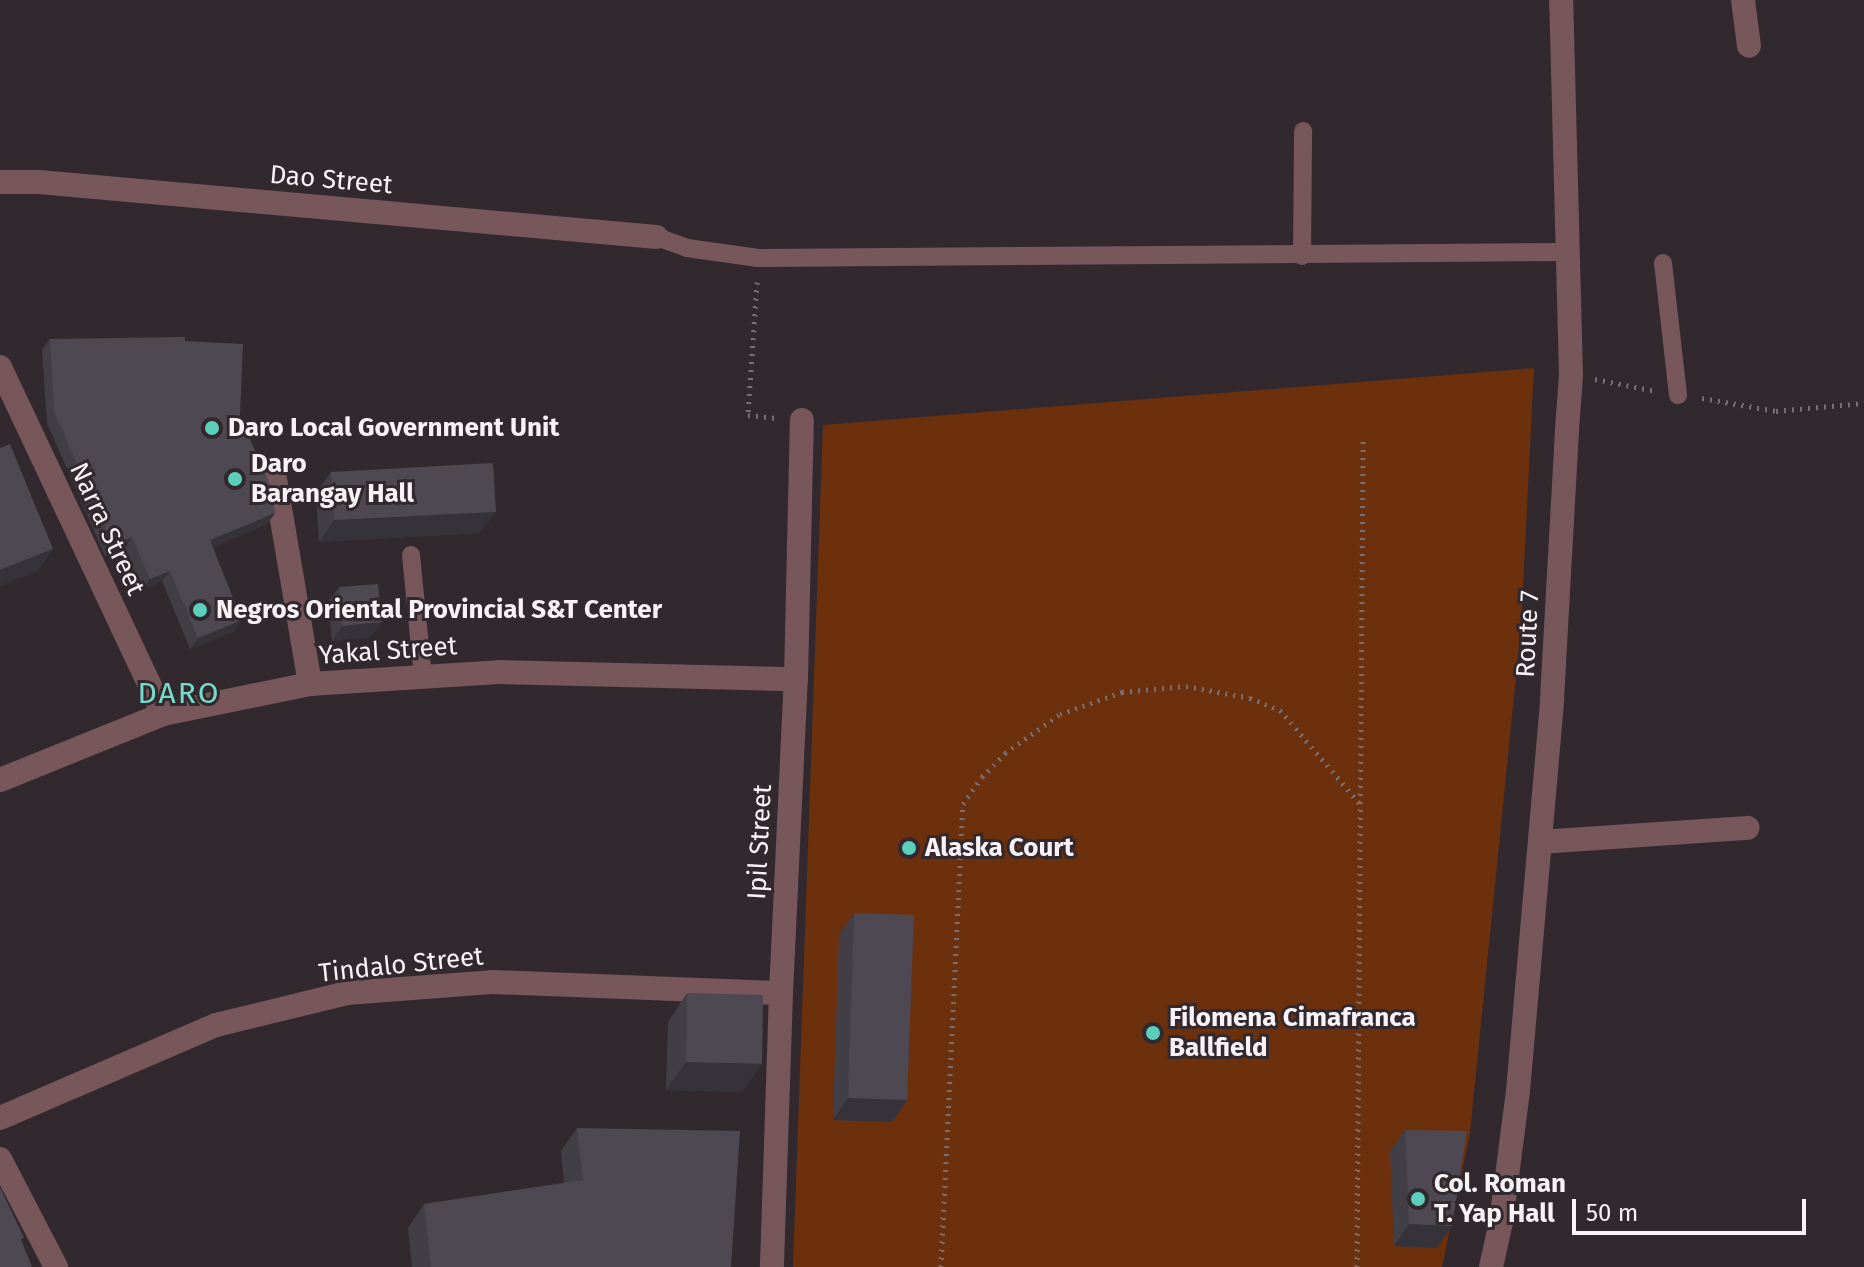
<!DOCTYPE html>
<html>
<head>
<meta charset="utf-8">
<style>
  body { margin:0 }
  #map { position:relative; width:1864px; height:1267px; overflow:hidden; background:#32292e; font-family:"Fira Sans",sans-serif }
  div>[style] { position:absolute }
  .green>* { inset:0; background:#6c300d }
  .path>* { height:5px; margin-top:-2.5px; transform-origin:0; background:repeating-linear-gradient(90deg,#776f73 0 2px,transparent 0 8px) }
  .service>* { height:18px; margin:-9px; padding:0 9px; transform-origin:9px; border-radius:9px; background:#775759 }
  .minor>* { height:24px; margin:-12px; padding:0 12px; transform-origin:12px; border-radius:12px; background:#775759 }
  .tertiary>* { height:24px; margin:-12px; padding:0 12px; transform-origin:12px; border-radius:12px; background:#775759 }
  .wall>* { inset:0; background:#423e46 }
  .shaded-wall>* { inset:0; background:#363239 }
  .building>* { inset:0; background:#4d4851 }
  .dots>* { width:22px; height:22px; translate:-50% -50%; box-sizing:border-box; border:4px solid #32292e; border-radius:50% }
  span { translate:-50% -50%; white-space:nowrap; text-align:center; line-height:1.15; -webkit-text-stroke:6px #32292e; paint-order:stroke }
  .street-label { font-size:26px; color:#f9f3f7 }
  .poi-label { font-size:26px; color:#f9f3f7; font-weight:700 }
  .left { translate:0 -50%; text-align:left }
  .quarter-label { font-size:30px; color:#75dccb; letter-spacing:2px }
  .scale { position:absolute; left:1572px; top:1199px; width:234px; height:36px; box-sizing:border-box; border:4px solid #f9f3f7; border-top:0; padding-left:10px; font-size:24px; line-height:28px; white-space:nowrap; color:#f9f3f7; -webkit-text-stroke:6px #32292e; paint-order:stroke }
</style>
</head>
<body>
<div id="map">
  <div class="green">
    <i style="clip-path:polygon(1534px 368px,1521px 626px,1470px 1133px,1442px 1267px,793px 1267px,823px 425px)"></i>
  </div>
  <div class="path">
    <i style="left:757px;top:282px;width:133px;rotate:93.9deg"></i>
    <i style="left:748px;top:415px;width:29px;rotate:6deg"></i>
    <i style="left:1595px;top:379px;width:62px;rotate:11.1deg"></i>
    <i style="left:1702px;top:398px;width:75px;rotate:10deg"></i>
    <i style="left:1776px;top:411px;width:88px;rotate:-5.2deg"></i>
    <i style="left:941px;top:1267px;width:464px;rotate:-87.3deg"></i>
    <i style="left:963px;top:804px;width:33px;rotate:-55deg"></i>
    <i style="left:982px;top:777px;width:33px;rotate:-46deg"></i>
    <i style="left:1005px;top:753px;width:67px;rotate:-35.3deg"></i>
    <i style="left:1060px;top:714px;width:66px;rotate:-19.5deg"></i>
    <i style="left:1122px;top:692px;width:64px;rotate:-5.4deg"></i>
    <i style="left:1186px;top:686px;width:65px;rotate:10.6deg"></i>
    <i style="left:1250px;top:698px;width:32px;rotate:22deg"></i>
    <i style="left:1280px;top:710px;width:123px;rotate:49.6deg"></i>
    <i style="left:1357px;top:1267px;width:827px;rotate:-89.58deg"></i>
  </div>
  <div class="service">
    <i style="left:657px;top:237px;width:32px;rotate:20deg"></i>
    <i style="left:687px;top:248px;width:72px;rotate:8deg"></i>
    <i style="left:758px;top:258px;width:808px;rotate:-0.43deg"></i>
    <i style="left:1302px;top:256px;width:125px;rotate:-89.5deg"></i>
    <i style="left:1663px;top:263px;width:133px;rotate:83.5deg"></i>
    <i style="left:411px;top:555px;width:123px;rotate:84.4deg"></i>
  </div>
  <div class="minor">
    <i style="left:1743px;top:0;width:46px;rotate:82.6deg"></i>
    <i style="left:0;top:182px;width:39px"></i>
    <i style="left:39px;top:182px;width:620px;rotate:5.09deg"></i>
    <i style="left:0;top:367px;width:383px;rotate:64.8deg"></i>
    <i style="left:274px;top:473px;width:214px;rotate:80.3deg"></i>
    <i style="left:0;top:780px;width:176px;rotate:-22deg"></i>
    <i style="left:163px;top:714px;width:150px;rotate:-11.5deg"></i>
    <i style="left:310px;top:684px;width:189px;rotate:-3.6deg"></i>
    <i style="left:499px;top:672px;width:297px;rotate:1.4deg"></i>
    <i style="left:1540px;top:842px;width:208px;rotate:-3.9deg"></i>
    <i style="left:781px;top:993px;width:314px;rotate:-87.3deg"></i>
    <i style="left:796px;top:679px;width:259px;rotate:-88.7deg"></i>
    <i style="left:0;top:1159px;width:122px;rotate:62.6deg"></i>
  </div>
  <div class="tertiary">
    <i style="left:0;top:1118px;width:235px;rotate:-23.3deg"></i>
    <i style="left:216px;top:1025px;width:135px;rotate:-13.7deg"></i>
    <i style="left:347px;top:993px;width:145px;rotate:-4.3deg"></i>
    <i style="left:492px;top:982px;width:289px;rotate:2.2deg"></i>
    <i style="left:781px;top:993px;width:274px;rotate:91.9deg"></i>
    <i style="left:1491px;top:1267px;width:46px;rotate:-77.5deg"></i>
    <i style="left:1501px;top:1222px;width:132px;rotate:-82.6deg"></i>
    <i style="left:1518px;top:1091px;width:393px;rotate:-85deg"></i>
    <i style="left:1552px;top:699px;width:283px;rotate:-86.8deg"></i>
    <i style="left:1568px;top:416px;width:41px;rotate:-85.8deg"></i>
    <i style="left:1571px;top:375px;width:375px;rotate:-91.5deg"></i>
  </div>
  <div class="wall">
    <i style="clip-path:polygon(50px 339px,185px 341px,240px 416px,275px 513px,267px 524px,213px 547px,235px 631px,190px 649px,162px 581px,142px 590px,125px 548px,105px 556px,47px 423px,42px 349px)"></i>
    <i style="clip-path:polygon(331px 472px,480px 533px,319px 542px,316px 493px)"></i>
    <i style="clip-path:polygon(339px 587px,371px 637px,332px 641px,328px 602px)"></i>
    <i style="clip-path:polygon(854px 913px,907px 1100px,892px 1122px,833px 1120px,839px 934px)"></i>
    <i style="clip-path:polygon(687px 993px,742px 1092px,666px 1090px,668px 1022px)"></i>
    <i style="clip-path:polygon(577px 1128px,731px 1267px,412px 1267px,408px 1228px,424px 1204px,564px 1183px,561px 1151px)"></i>
    <i style="clip-path:polygon(1405px 1130px,1452px 1226px,1437px 1248px,1394px 1246px,1390px 1151px)"></i>
  </div>
  <div class="shaded-wall">
    <i style="clip-path:polygon(496px 512px,480px 533px,319px 542px,334px 520px)"></i>
    <i style="clip-path:polygon(275px 513px,267px 524px,203px 551px,210px 540px)"></i>
    <i style="clip-path:polygon(132px 537px,125px 548px,105px 556px,113px 545px)"></i>
    <i style="clip-path:polygon(53px 549px,38px 571px,0 586px,0 570px)"></i>
    <i style="clip-path:polygon(170px 571px,162px 581px,142px 590px,150px 579px)"></i>
    <i style="clip-path:polygon(242px 620px,235px 631px,190px 649px,198px 638px)"></i>
    <i style="clip-path:polygon(382px 622px,371px 637px,332px 641px,342px 626px)"></i>
    <i style="clip-path:polygon(686px 1062px,762px 1064px,742px 1092px,666px 1090px)"></i>
    <i style="clip-path:polygon(848px 1098px,907px 1100px,892px 1122px,833px 1120px)"></i>
    <i style="clip-path:polygon(1409px 1224px,1452px 1226px,1437px 1248px,1394px 1246px)"></i>
  </div>
  <div class="building">
    <i style="clip-path:polygon(185px 337px,185px 341px,243px 344px,240px 416px,271px 487px,275px 513px,210px 540px,242px 620px,198px 638px,170px 571px,150px 579px,132px 537px,113px 545px,54px 412px,50px 339px)"></i>
    <i style="clip-path:polygon(10px 444px,53px 549px,0 570px,0 448px)"></i>
    <i style="clip-path:polygon(493px 463px,496px 512px,334px 520px,331px 472px)"></i>
    <i style="clip-path:polygon(378px 584px,382px 622px,342px 626px,339px 587px)"></i>
    <i style="clip-path:polygon(854px 913px,914px 915px,907px 1100px,848px 1098px)"></i>
    <i style="clip-path:polygon(687px 993px,763px 995px,762px 1064px,686px 1062px)"></i>
    <i style="clip-path:polygon(577px 1128px,740px 1131px,731px 1267px,431px 1267px,424px 1204px,583px 1180px)"></i>
    <i style="clip-path:polygon(1405px 1130px,1467px 1131px,1452px 1226px,1409px 1224px)"></i>
    <i style="clip-path:polygon(0 1187px,24px 1238px,21px 1239px,32px 1267px,0 1267px)"></i>
  </div>
  <div class="dots">
    <i style="left:212px;top:428px;background:#5bcebc"></i>
    <i style="left:235px;top:479px;background:#5bcebc"></i>
    <i style="left:200px;top:610px;background:#5bcebc"></i>
    <i style="left:909px;top:848px;background:#5bcebc"></i>
    <i style="left:1153px;top:1033px;background:#5bcebc"></i>
    <i style="left:1418px;top:1199px;background:#5bcebc"></i>
  </div>
  <div class="street-label">
    <span style="left:331px;top:180px;rotate:5deg">Dao Street</span>
    <span style="left:107px;top:529px;rotate:65deg">Narra Street</span>
    <span style="left:1528px;top:634px;rotate:-87deg">Route 7</span>
    <span style="left:388px;top:651px;rotate:-4deg">Yakal Street</span>
    <span style="left:760px;top:842px;rotate:-87deg">Ipil Street</span>
    <span style="left:401px;top:965px;rotate:-6deg">Tindalo Street</span>
  </div>
  <div class="poi-label">
    <span class="left" style="left:228px;top:428px">Daro Local Government Unit</span>
    <span class="left" style="left:251px;top:479px">Daro<br>Barangay Hall</span>
    <span class="left" style="left:216px;top:610px">Negros Oriental Provincial S&amp;T Center</span>
    <span class="left" style="left:925px;top:848px">Alaska Court</span>
    <span class="left" style="left:1169px;top:1033px">Filomena Cimafranca<br>Ballfield</span>
    <span class="left" style="left:1434px;top:1199px">Col. Roman<br>T. Yap Hall</span>
  </div>
  <div class="quarter-label">
    <span style="left:179px;top:693px">DARO</span>
  </div>
  <div class="scale">50 m</div>
</div>
</body>
</html>
